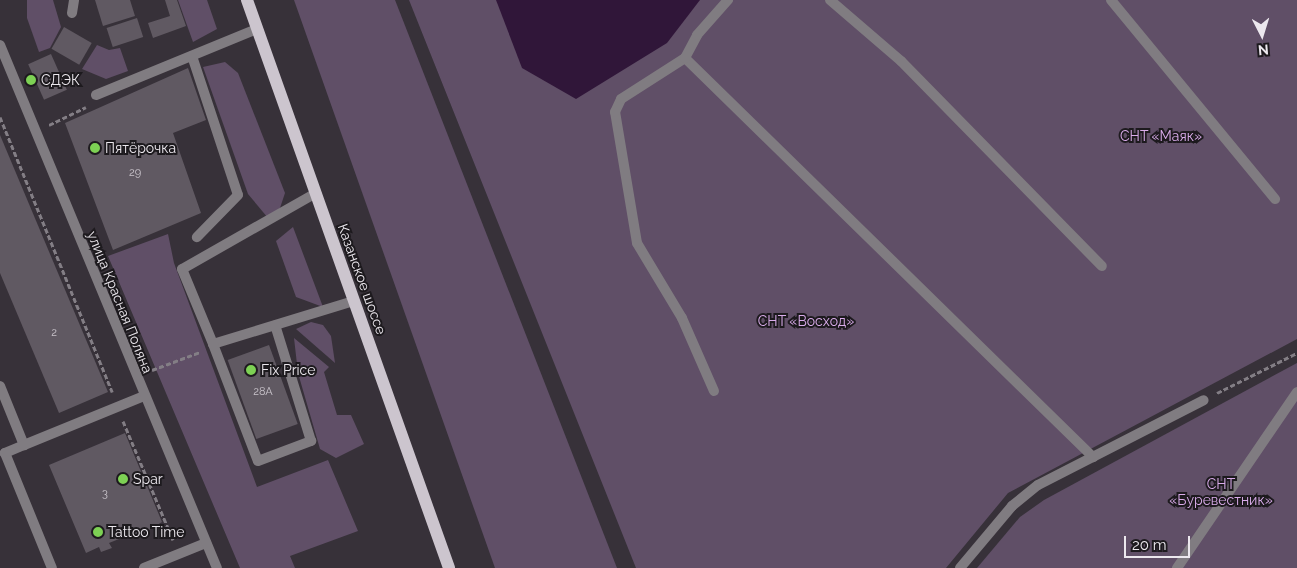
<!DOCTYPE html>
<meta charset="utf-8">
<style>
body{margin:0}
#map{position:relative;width:1297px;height:568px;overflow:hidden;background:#373139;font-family:Raleway,sans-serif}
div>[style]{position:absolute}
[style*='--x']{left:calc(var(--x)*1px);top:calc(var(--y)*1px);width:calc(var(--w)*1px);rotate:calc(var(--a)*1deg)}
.green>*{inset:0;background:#604f67}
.water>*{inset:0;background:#301639}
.building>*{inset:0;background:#605962;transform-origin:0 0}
.path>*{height:3px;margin-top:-1.5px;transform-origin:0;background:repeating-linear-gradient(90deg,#837e85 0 5px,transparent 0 7.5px)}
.lane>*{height:10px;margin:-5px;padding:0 5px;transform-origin:5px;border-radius:5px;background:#807c81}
.street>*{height:10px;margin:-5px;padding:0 5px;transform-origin:5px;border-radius:5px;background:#807c81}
.primary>*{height:12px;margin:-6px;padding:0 6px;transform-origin:6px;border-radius:6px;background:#ccc5ce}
.dots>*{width:14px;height:14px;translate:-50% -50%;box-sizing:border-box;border:2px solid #1d1a1e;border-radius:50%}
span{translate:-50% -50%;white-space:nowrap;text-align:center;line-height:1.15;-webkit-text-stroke:4px #1d1a1e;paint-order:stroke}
.number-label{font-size:11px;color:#c9c4cb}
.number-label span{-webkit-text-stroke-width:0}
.poi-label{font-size:14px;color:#ece8ee}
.left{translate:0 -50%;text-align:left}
.park-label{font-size:14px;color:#daaceb}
.street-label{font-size:14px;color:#ece8ee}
.north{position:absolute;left:1237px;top:10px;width:50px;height:50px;-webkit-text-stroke:4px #1d1a1e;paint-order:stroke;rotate:175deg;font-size:14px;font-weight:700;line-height:20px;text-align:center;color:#ece8ee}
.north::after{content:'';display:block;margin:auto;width:18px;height:22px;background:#ece8ee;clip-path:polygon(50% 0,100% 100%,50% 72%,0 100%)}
.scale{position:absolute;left:1124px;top:536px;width:66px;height:22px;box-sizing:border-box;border:2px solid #ece8ee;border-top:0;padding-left:6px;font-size:15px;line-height:18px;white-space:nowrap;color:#ece8ee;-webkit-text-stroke:4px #1d1a1e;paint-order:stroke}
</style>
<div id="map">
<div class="green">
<i style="clip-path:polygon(27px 0,53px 0,61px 27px,50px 48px,39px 52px,27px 18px)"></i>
<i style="clip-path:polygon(178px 0,207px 0,217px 29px,193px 42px)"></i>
<i style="clip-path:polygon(294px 0,395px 0,617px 568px,495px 568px)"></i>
<i style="clip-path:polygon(409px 0,1297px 0,1297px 339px,1008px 493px,946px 568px,636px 568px)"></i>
<i style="clip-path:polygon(97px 45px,109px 50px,120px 48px,128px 71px,106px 79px,82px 69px)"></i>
<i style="clip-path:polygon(225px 62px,238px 73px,285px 193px,280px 208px,268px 218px,248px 194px,203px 67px)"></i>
<i style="clip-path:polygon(293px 227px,323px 307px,296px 297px,276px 241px)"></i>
<i style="clip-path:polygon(168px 234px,174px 263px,257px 487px,328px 460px,358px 531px,290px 556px,295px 568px,240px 568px,108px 256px)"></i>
<i style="clip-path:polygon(311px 322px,323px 325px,331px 336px,335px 363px,296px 329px)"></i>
<i style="clip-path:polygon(294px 338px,329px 367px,324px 372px,337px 415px,351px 415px,364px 444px,336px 458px,320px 449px,298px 373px)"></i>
<i style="clip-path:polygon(1297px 363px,1297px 568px,977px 568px,1020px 517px,1044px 500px)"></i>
</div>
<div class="water">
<i style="clip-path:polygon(496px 0,700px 0,667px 43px,576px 99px,522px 68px)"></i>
</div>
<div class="building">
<i style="clip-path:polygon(95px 0,130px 0,135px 16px,103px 26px)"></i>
<i style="clip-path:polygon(165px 0,177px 0,186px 26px,153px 38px,148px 23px,170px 16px)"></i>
<i style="left:137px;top:18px;width:20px;height:32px;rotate:72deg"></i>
<i style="left:64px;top:27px;width:32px;height:25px;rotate:30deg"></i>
<i style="left:51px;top:54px;width:39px;height:25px;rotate:66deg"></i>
<i style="clip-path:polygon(188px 68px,206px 120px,173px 133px,201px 213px,113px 250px,65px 123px)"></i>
<i style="clip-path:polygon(0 135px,108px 392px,59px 413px,0 273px)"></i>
<i style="left:269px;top:345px;width:84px;height:44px;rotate:70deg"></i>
<i style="clip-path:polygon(125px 433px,162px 522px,136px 538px,134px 533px,109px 543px,112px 548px,101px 552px,99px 547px,86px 553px,49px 465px)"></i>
</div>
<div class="path">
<i style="--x:0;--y:117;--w:297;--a:67.8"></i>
<i style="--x:49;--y:125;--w:41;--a:-25.9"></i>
<i style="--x:152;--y:370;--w:51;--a:-20.6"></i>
<i style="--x:1217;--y:393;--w:89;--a:-26.6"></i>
<i style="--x:123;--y:421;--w:129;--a:67.2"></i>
</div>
<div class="lane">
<i style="--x:830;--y:0;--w:94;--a:40.7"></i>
<i style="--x:901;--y:61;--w:287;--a:45.6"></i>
<i style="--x:1111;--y:0;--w:258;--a:50.5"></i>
<i style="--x:72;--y:13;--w:13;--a:-81"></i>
<i style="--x:192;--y:56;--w:146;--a:71.7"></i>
<i style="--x:238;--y:195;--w:59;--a:134.3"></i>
<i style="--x:685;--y:58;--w:571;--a:44.36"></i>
<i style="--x:96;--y:95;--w:174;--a:-22.3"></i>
<i style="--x:316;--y:193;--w:154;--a:150.4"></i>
<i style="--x:182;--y:269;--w:81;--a:67.5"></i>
<i style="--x:213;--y:344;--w:147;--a:-17"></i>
<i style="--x:213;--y:344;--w:125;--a:69"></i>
<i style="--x:258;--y:461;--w:57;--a:-20.7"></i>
<i style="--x:311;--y:441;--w:121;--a:-107.2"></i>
<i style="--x:0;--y:386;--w:64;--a:67.9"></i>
<i style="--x:24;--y:445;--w:21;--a:157"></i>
<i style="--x:5;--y:453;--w:124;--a:67.8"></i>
<i style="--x:714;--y:391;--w:80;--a:-113.7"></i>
<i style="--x:682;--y:318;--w:87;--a:-121"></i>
<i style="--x:637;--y:243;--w:133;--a:-99.5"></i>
<i style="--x:615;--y:112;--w:14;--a:-65"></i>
<i style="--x:621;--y:99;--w:76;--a:-32.6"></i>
<i style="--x:685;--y:58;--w:26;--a:-62"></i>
<i style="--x:697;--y:35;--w:47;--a:-48.5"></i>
<i style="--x:24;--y:445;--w:130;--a:-22.2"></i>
<i style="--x:144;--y:568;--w:67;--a:-22"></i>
<i style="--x:960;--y:568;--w:81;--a:-50"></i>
<i style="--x:1012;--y:506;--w:33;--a:-39"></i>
<i style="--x:1038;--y:485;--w:186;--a:-27.1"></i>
<i style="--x:1177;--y:568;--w:213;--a:-55.7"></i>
</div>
<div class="street">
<i style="--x:0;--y:45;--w:566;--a:67.47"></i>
</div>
<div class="primary">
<i style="--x:247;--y:0;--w:603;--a:70.42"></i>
</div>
<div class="dots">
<i style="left:31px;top:80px;background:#7dd154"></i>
<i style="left:95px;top:148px;background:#7dd154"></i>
<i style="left:251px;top:370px;background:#7dd154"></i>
<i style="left:123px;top:479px;background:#7dd154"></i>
<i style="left:98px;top:532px;background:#7dd154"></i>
</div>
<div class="number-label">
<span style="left:135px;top:173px">29</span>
<span style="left:54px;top:333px">2</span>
<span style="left:263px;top:392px">28А</span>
<span style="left:105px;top:494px">3</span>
</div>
<div class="poi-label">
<span class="left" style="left:41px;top:80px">СДЭК</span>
<span class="left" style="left:105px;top:148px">Пятёрочка</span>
<span class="left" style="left:261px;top:370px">Fix Price</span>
<span class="left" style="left:133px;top:479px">Spar</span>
<span class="left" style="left:108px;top:532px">Tattoo Time</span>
</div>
<div class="park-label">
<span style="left:1161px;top:136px">СНТ «Маяк»</span>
<span style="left:806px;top:321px">СНТ «Восход»</span>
<span style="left:1221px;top:492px">СНТ<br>«Буревестник»</span>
</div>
<div class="street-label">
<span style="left:362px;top:279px;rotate:70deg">Казанское шоссе</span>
<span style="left:120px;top:302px;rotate:68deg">улица Красная Поляна</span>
</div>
<div class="north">N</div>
<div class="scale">20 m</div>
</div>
